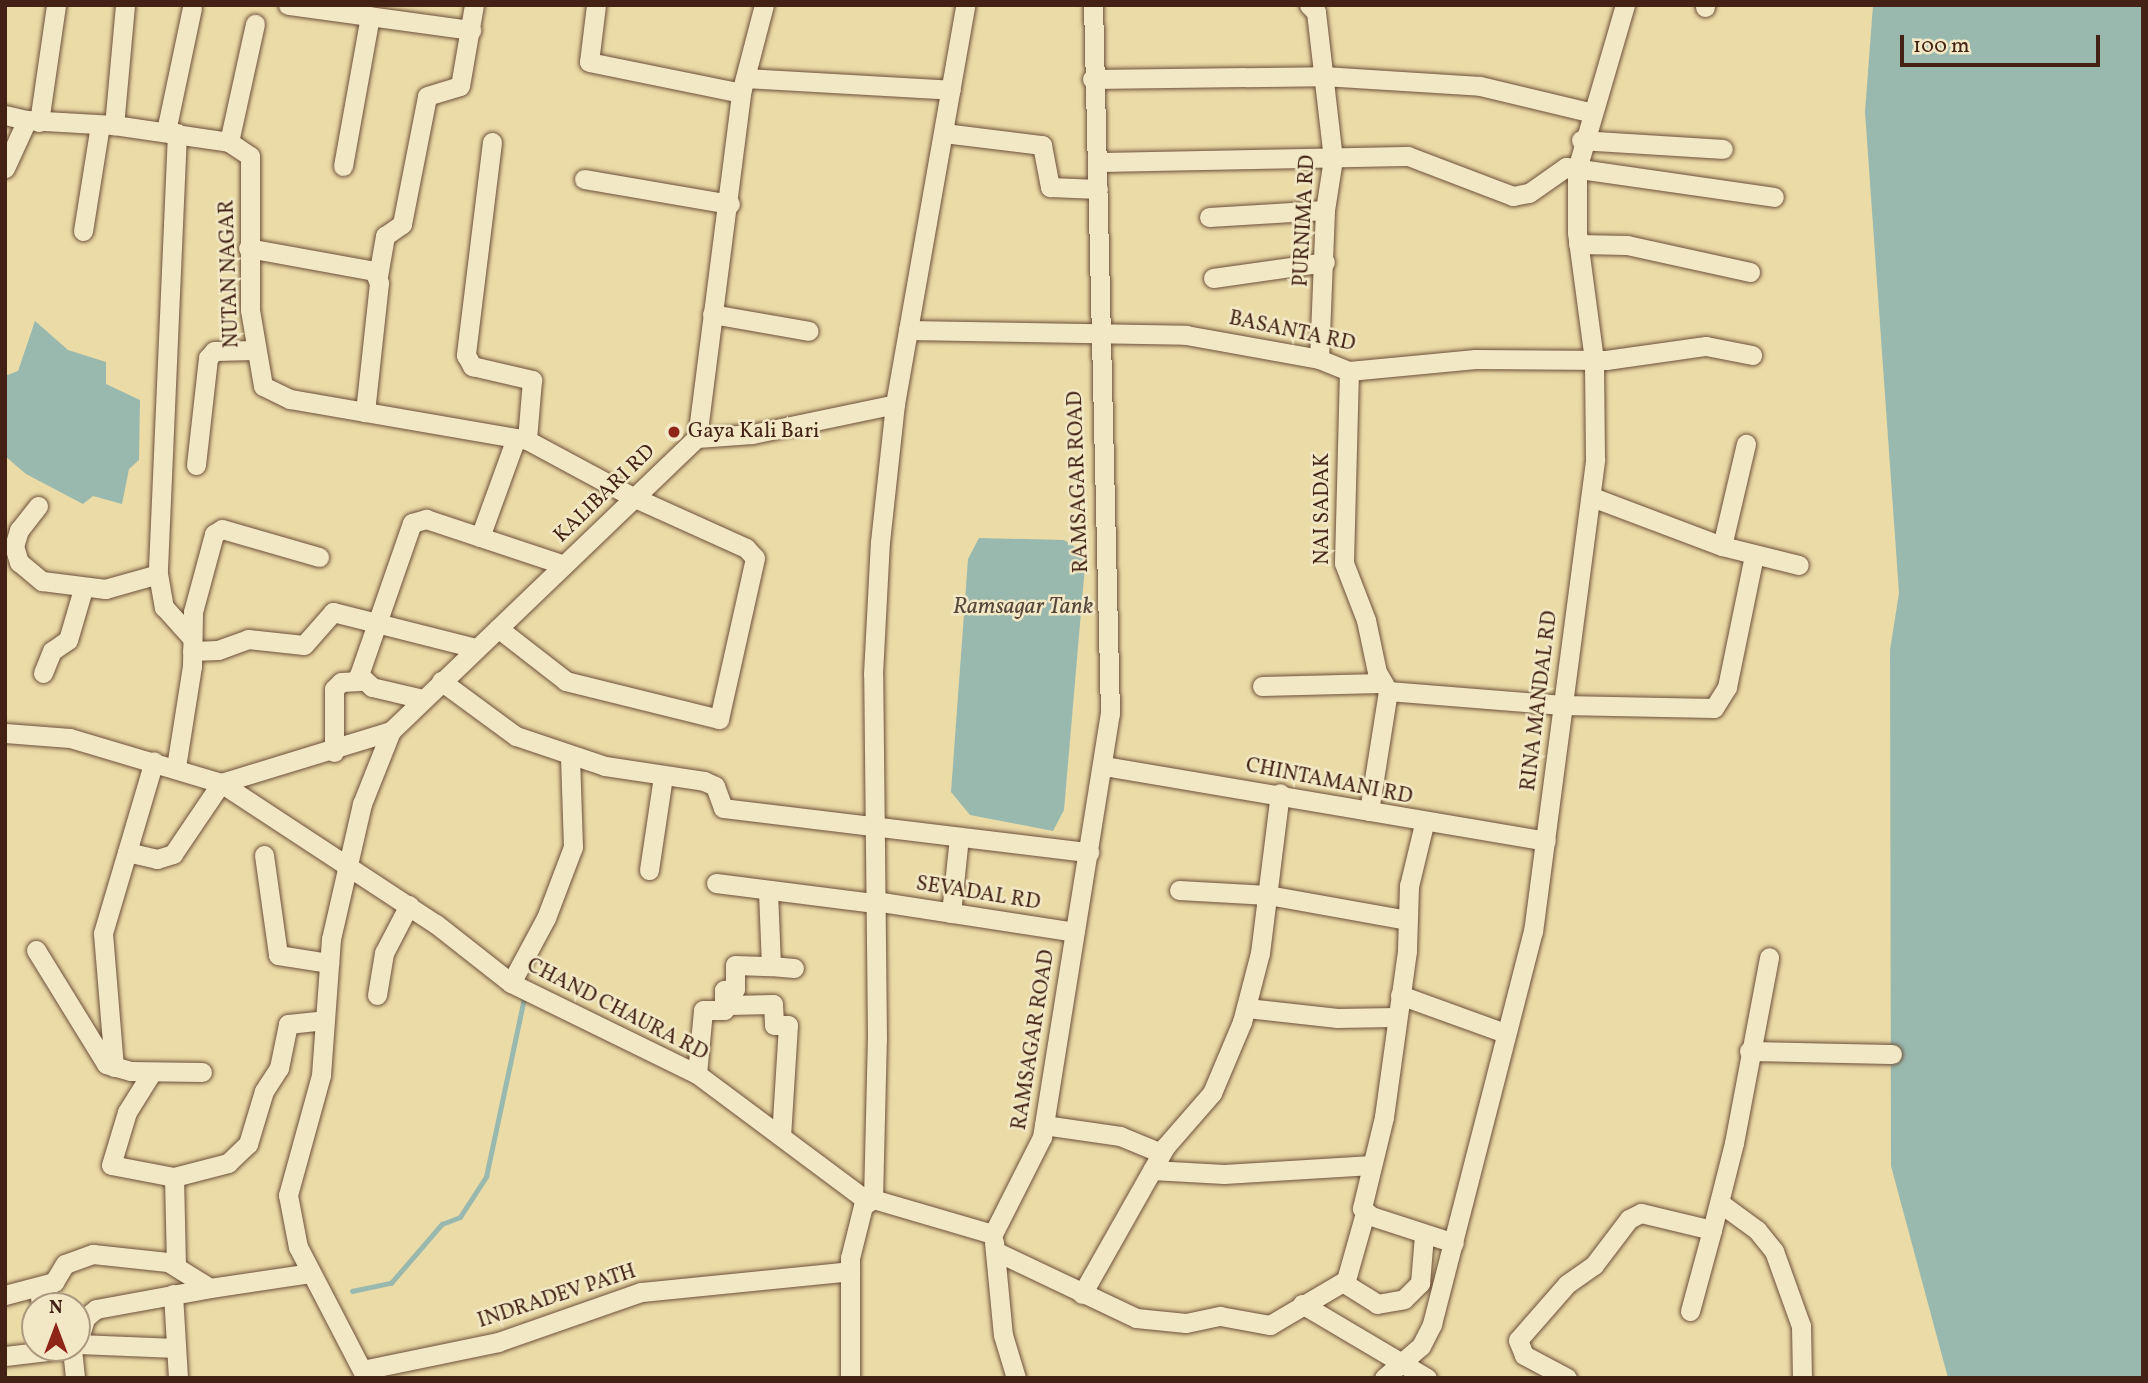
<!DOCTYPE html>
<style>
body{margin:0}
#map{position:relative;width:2148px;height:1383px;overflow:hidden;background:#ebdba7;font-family:Vollkorn,serif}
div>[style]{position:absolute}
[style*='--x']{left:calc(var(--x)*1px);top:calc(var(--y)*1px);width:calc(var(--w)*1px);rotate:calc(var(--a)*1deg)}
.water>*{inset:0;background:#99b9af}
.stream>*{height:4.5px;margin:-2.25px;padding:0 2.25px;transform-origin:2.25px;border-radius:2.25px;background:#99b9af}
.roads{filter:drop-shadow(0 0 2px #6d503a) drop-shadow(0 0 2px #6d503a)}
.minor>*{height:19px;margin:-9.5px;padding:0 9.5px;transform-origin:9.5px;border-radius:9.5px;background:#f2e8c6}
.dots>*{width:19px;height:19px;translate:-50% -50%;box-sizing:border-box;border:4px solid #f2e8c6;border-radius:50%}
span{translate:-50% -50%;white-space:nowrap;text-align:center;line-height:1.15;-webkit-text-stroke:5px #f2e8c6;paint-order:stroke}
.street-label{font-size:21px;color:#432215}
.poi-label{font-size:21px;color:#432215}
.left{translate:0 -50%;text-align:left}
.water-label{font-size:23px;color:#58483c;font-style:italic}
.frame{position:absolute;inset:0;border:7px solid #432215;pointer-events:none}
.north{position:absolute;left:21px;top:1292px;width:70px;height:70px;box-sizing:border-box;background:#f2e8c6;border:2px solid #ac997f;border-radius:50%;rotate:0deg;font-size:19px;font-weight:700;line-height:28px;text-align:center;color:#432215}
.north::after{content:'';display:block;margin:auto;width:24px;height:32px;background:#8f2418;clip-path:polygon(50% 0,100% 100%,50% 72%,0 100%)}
.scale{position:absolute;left:1900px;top:35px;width:200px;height:32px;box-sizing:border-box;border:4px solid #432215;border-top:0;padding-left:9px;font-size:21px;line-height:24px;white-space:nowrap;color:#432215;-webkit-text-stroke:5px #f2e8c6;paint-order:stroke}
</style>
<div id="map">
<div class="water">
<i style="clip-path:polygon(1873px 5px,2143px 5px,2143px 1378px,1948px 1378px,1891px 1166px,1890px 650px,1899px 593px,1865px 112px)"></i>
<i style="clip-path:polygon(35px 321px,68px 350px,106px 362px,106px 384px,140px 400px,139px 460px,129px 469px,122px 504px,93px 496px,83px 504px,26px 474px,5px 456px,5px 376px,18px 371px)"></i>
<i style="clip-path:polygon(979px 538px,1064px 540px,1086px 554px,1064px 810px,1053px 831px,970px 815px,951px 792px,968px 559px)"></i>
</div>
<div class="stream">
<i style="--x:352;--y:1291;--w:40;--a:-12"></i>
<i style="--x:391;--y:1283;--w:78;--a:-49.2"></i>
<i style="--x:442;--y:1224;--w:19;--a:-21"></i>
<i style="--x:460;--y:1217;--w:48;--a:-57"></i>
<i style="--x:486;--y:1177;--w:183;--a:-78"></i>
</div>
<div class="roads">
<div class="minor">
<i style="--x:125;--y:5;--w:121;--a:95.2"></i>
<i style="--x:114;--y:125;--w:116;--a:8.4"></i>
<i style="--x:229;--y:142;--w:25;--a:34"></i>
<i style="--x:250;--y:156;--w:154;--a:90"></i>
<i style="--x:250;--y:310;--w:77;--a:80.3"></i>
<i style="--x:263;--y:386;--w:30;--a:26"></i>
<i style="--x:290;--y:399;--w:241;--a:9.8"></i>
<i style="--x:527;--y:440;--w:120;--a:28.3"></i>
<i style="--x:633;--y:497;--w:124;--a:24.3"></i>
<i style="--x:746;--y:548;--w:13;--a:48"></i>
<i style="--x:755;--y:558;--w:165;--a:102.6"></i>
<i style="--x:719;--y:719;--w:158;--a:-166.1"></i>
<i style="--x:566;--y:681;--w:86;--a:-142.1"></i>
<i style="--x:288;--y:5;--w:185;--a:7.8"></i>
<i style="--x:596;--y:5;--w:57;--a:97"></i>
<i style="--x:589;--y:62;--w:155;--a:11.5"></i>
<i style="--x:1309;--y:5;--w:10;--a:45"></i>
<i style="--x:1316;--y:12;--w:148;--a:83.4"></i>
<i style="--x:1333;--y:159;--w:52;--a:98.9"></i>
<i style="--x:1325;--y:210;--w:149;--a:92.3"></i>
<i style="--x:1705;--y:7;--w:2;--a:-90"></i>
<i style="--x:745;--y:78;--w:206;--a:3.3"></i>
<i style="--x:1092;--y:79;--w:231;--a:-0.7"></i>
<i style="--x:1323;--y:76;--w:157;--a:3.6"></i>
<i style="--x:1480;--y:86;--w:112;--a:13.4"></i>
<i style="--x:5;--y:115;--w:23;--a:13"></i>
<i style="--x:39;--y:122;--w:118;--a:-81.7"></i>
<i style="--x:166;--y:131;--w:126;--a:-78.1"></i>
<i style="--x:177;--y:133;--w:441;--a:92.5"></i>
<i style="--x:158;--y:574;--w:34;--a:80"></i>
<i style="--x:164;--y:607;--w:40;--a:48"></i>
<i style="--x:944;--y:133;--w:99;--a:7"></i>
<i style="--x:1042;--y:145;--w:43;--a:79.2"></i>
<i style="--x:1050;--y:187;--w:48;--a:2.4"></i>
<i style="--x:1581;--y:140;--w:142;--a:3.6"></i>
<i style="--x:229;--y:142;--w:121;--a:-77.6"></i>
<i style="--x:492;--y:142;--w:215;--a:97"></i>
<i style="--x:466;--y:355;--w:13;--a:61"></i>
<i style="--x:472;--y:366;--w:62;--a:13.1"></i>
<i style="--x:532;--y:380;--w:60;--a:94.8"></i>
<i style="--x:1098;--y:162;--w:310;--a:-1.1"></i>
<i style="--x:1408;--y:156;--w:112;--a:20.9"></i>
<i style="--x:1513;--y:196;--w:16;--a:-11"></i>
<i style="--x:1529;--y:193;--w:45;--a:-35.1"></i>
<i style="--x:1566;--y:167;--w:210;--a:8.2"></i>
<i style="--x:343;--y:166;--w:152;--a:-79.8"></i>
<i style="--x:5;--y:168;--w:53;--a:-65.4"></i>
<i style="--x:27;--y:120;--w:87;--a:3.3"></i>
<i style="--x:584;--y:179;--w:148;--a:9.7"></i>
<i style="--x:1209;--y:217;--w:116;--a:-3.5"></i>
<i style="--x:83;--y:231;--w:107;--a:-80.9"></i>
<i style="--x:1578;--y:244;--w:49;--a:1.2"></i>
<i style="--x:1627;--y:245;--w:126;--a:12.4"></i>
<i style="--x:248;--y:248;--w:128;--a:10.3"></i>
<i style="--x:374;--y:271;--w:13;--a:67"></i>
<i style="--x:379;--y:283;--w:130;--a:96.2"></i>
<i style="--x:378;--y:276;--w:41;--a:-80.1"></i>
<i style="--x:385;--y:236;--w:21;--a:-35"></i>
<i style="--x:402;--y:224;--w:130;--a:-78.9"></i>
<i style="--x:427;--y:96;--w:34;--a:-17"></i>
<i style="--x:460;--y:86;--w:82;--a:-80.2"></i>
<i style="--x:1213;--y:278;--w:113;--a:-8.1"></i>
<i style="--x:712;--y:314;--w:98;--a:9.9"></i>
<i style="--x:908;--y:330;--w:278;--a:1"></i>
<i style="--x:1186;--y:335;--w:135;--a:10.2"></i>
<i style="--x:1319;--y:359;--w:32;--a:22"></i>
<i style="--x:1349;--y:371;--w:127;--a:-5.4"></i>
<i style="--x:1475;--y:359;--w:131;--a:0.4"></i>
<i style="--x:1606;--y:360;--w:101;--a:-8"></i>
<i style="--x:1706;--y:346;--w:47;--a:11.1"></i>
<i style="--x:1349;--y:371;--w:192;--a:91.5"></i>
<i style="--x:1344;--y:563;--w:61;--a:68.9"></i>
<i style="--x:1366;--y:620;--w:53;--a:78.1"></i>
<i style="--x:1377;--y:672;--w:22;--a:60"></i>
<i style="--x:1388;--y:691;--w:175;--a:4.6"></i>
<i style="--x:1562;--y:705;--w:152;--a:1.1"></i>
<i style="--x:1714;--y:708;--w:25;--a:-58"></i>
<i style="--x:1727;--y:687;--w:135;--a:-78.4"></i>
<i style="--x:697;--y:438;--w:55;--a:-4.2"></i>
<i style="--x:752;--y:434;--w:146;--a:-11.8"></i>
<i style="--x:196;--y:465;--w:108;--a:-83.6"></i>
<i style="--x:208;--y:358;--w:9;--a:-49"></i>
<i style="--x:214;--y:351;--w:40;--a:-1.4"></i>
<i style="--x:1592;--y:497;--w:139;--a:20.7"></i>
<i style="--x:1722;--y:546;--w:79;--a:13.9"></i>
<i style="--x:38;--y:506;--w:31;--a:128"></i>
<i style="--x:19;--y:530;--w:17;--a:107"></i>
<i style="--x:14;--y:546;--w:17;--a:73"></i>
<i style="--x:19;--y:562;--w:30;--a:40"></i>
<i style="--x:42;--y:581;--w:64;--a:7.2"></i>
<i style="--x:105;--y:589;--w:55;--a:-15.8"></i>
<i style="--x:480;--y:537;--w:105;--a:-70"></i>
<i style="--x:1722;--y:546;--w:105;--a:-76.8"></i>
<i style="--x:192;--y:651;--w:26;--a:-2"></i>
<i style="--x:218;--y:650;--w:32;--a:-20"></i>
<i style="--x:248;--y:639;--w:56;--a:6.1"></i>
<i style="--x:304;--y:645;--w:44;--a:-48.7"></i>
<i style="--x:333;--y:612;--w:146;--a:14.2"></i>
<i style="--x:43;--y:673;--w:24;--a:-68"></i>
<i style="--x:52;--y:651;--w:19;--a:-35"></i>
<i style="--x:68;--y:640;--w:53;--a:-73.6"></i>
<i style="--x:441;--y:681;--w:93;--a:36.3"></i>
<i style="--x:516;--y:736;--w:94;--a:18.6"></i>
<i style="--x:605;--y:766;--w:100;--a:8.6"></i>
<i style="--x:704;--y:781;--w:12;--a:24"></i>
<i style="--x:715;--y:786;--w:23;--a:70"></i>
<i style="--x:723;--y:808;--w:369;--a:6.9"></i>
<i style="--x:1262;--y:686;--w:118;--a:-1.5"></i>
<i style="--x:423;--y:699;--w:52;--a:-166.8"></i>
<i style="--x:372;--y:687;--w:18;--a:-137"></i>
<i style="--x:359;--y:675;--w:161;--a:-70.8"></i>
<i style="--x:412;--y:523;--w:15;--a:-16"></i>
<i style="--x:426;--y:519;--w:145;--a:18.4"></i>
<i style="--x:5;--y:733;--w:65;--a:4.4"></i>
<i style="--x:70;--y:738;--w:158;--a:16.6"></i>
<i style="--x:221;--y:783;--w:257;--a:33.3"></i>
<i style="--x:436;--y:924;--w:95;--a:38.2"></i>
<i style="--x:511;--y:983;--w:207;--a:26.1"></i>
<i style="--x:697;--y:1074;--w:211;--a:36.7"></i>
<i style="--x:334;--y:752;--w:63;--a:-90"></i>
<i style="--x:334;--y:689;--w:10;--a:-45"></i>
<i style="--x:341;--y:682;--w:19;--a:-3"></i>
<i style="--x:1104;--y:766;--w:448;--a:9.6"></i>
<i style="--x:176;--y:767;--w:102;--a:-81"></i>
<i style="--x:192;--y:666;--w:54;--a:-88.9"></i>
<i style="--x:193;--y:612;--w:81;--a:-74.9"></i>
<i style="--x:214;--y:534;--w:9;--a:-32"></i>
<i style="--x:222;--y:529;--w:101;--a:16.1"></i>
<i style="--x:1369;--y:811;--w:121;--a:-81"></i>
<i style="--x:1424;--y:824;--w:64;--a:103.6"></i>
<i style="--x:1409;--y:886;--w:65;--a:91.8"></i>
<i style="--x:1407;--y:951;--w:168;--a:97.9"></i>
<i style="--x:1384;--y:1117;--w:94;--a:103.6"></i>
<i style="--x:1362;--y:1208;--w:12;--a:42"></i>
<i style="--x:1371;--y:1216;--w:87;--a:18"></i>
<i style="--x:127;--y:852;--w:31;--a:13"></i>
<i style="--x:157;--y:859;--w:17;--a:-17"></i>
<i style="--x:173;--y:854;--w:86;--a:-55.9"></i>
<i style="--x:221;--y:783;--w:178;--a:-17"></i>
<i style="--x:264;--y:855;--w:101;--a:82"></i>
<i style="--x:278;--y:955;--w:52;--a:8.9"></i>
<i style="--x:649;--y:870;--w:95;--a:-81.5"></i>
<i style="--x:716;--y:883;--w:160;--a:7.2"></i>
<i style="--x:1179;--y:890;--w:89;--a:3.2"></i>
<i style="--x:1268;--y:895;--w:141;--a:10.2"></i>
<i style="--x:875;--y:901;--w:202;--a:8.8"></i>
<i style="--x:951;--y:913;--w:76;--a:-84"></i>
<i style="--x:36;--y:950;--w:134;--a:58.4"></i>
<i style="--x:106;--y:1064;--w:25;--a:16"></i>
<i style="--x:130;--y:1071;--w:72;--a:0.8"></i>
<i style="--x:771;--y:966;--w:23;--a:5"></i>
<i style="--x:511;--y:983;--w:74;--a:-61.7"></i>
<i style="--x:546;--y:918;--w:76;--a:-69.2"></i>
<i style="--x:573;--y:847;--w:90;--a:-91.9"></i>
<i style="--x:377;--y:995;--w:43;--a:-80.5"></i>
<i style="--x:384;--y:953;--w:54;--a:-62.5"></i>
<i style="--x:1400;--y:995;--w:112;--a:19.9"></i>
<i style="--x:1247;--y:1008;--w:91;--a:6.3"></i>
<i style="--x:1337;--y:1018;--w:57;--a:-1"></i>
<i style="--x:724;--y:1010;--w:6;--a:-51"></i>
<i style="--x:728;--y:1005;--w:45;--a:-1.3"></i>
<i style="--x:773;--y:1004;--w:21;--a:87"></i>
<i style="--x:774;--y:1025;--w:14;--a:0"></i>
<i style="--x:788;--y:1025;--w:110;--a:93.6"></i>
<i style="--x:724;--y:1010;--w:20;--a:-90"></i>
<i style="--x:724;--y:990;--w:11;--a:-5"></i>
<i style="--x:735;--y:989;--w:24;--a:-90"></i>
<i style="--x:735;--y:965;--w:36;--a:2"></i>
<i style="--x:771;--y:966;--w:76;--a:-92.3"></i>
<i style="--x:1749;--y:1051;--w:143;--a:1.2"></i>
<i style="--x:114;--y:1067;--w:134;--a:-94.7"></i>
<i style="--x:103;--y:933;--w:179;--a:-73.5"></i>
<i style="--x:152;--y:1072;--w:47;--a:122"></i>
<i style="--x:127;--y:1112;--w:55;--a:106.8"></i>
<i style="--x:111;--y:1165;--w:64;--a:10.8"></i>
<i style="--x:174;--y:1177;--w:56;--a:-14.5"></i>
<i style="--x:228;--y:1163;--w:28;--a:-44"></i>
<i style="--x:248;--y:1144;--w:55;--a:-73.2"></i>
<i style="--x:264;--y:1091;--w:27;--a:-57"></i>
<i style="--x:279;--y:1068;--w:45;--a:-78.4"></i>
<i style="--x:288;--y:1024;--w:37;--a:-6"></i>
<i style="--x:697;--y:1074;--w:64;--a:-84.6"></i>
<i style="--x:703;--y:1010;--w:21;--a:0"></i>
<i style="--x:1044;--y:1125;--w:77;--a:8.2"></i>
<i style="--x:1120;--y:1136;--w:44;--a:22.5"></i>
<i style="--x:1152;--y:1170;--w:72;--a:3.2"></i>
<i style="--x:1224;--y:1174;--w:148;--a:-3.5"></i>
<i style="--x:174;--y:1177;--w:88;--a:88.7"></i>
<i style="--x:873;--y:1199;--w:161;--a:-88.6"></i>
<i style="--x:877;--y:1038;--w:364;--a:-90.6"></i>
<i style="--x:873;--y:674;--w:132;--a:-87"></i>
<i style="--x:880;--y:542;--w:139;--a:-83.8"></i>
<i style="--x:895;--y:404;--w:405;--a:-80"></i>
<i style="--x:873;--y:1199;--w:125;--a:16.3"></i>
<i style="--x:1720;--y:1203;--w:46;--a:36.1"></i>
<i style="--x:1757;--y:1230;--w:27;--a:51"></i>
<i style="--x:1774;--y:1251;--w:80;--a:70.2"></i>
<i style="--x:1801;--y:1326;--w:52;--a:88.9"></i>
<i style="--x:993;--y:1234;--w:109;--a:-63.2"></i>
<i style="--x:1042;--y:1137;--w:428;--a:-80.9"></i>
<i style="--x:1110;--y:714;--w:709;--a:-91.37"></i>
<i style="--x:994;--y:1242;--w:93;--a:84.5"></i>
<i style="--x:1003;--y:1335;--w:45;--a:73.2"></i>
<i style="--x:995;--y:1251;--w:156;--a:25.4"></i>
<i style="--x:1136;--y:1318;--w:50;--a:5.7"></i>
<i style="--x:1186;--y:1323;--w:35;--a:-12"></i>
<i style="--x:1220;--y:1316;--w:51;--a:10.2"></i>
<i style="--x:1270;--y:1325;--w:88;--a:-30.6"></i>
<i style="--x:1346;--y:1280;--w:70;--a:-74.2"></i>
<i style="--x:1344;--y:1283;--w:39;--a:32"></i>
<i style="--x:1377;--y:1304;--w:27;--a:-10"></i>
<i style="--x:1404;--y:1299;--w:23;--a:-45"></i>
<i style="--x:1420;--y:1283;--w:48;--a:-85.2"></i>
<i style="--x:39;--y:1287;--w:19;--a:84"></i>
<i style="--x:173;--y:1294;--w:84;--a:86.6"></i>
<i style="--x:1082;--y:1294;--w:169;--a:-60.5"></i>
<i style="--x:1165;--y:1147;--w:72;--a:-49"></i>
<i style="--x:1212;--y:1093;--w:77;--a:-67.1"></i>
<i style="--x:1242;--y:1022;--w:71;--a:-75.4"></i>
<i style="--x:1260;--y:953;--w:161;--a:-82.9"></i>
<i style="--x:5;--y:1295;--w:51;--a:-14.9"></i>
<i style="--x:54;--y:1282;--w:21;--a:-59"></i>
<i style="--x:65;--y:1264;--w:30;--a:-20"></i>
<i style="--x:93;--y:1254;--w:75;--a:6.1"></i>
<i style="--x:168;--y:1262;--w:49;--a:31.8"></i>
<i style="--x:210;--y:1288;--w:101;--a:-8.5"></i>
<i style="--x:1302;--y:1304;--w:145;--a:30.6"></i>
<i style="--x:1690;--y:1311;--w:84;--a:-74.8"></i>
<i style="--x:78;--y:1344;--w:98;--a:2.3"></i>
<i style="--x:77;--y:1345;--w:28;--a:-73"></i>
<i style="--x:85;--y:1318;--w:14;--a:-39"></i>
<i style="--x:96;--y:1309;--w:116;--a:-10.4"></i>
<i style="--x:72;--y:1349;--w:29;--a:84"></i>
<i style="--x:5;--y:1356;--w:68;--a:-6.7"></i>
<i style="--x:363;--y:1370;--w:138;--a:-11.7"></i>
<i style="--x:498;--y:1342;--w:151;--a:-19.3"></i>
<i style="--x:641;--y:1292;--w:210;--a:-5.7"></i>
<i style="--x:366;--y:1378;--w:148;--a:-117.4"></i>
<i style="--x:298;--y:1247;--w:53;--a:-100.9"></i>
<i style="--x:288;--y:1195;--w:124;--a:-74.6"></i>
<i style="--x:321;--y:1075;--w:136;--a:-85.8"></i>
<i style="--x:331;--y:939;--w:139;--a:-77.1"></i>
<i style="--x:362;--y:804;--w:79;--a:-68.3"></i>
<i style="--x:391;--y:731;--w:424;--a:-43.8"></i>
<i style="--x:697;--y:438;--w:348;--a:-82.7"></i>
<i style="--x:741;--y:93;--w:91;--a:-75.4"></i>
<i style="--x:850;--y:1378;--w:120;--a:-90"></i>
<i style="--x:850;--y:1258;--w:54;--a:-76"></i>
<i style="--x:863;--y:1206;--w:12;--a:-35"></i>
<i style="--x:1384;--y:1378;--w:49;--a:-40.9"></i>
<i style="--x:1421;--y:1346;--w:25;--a:-63"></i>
<i style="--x:1432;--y:1324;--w:405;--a:-75.6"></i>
<i style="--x:1533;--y:932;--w:477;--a:-82.5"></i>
<i style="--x:1595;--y:459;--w:99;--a:-90.6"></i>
<i style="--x:1594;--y:360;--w:129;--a:-97.6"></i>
<i style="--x:1577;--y:232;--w:63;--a:-90"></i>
<i style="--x:1577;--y:169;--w:171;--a:-73.7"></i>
<i style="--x:1567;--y:1378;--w:49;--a:-151.9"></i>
<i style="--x:1524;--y:1355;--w:16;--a:-112"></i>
<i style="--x:1518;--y:1340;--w:74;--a:-48.8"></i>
<i style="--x:1567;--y:1284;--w:33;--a:-35"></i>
<i style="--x:1594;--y:1265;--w:58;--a:-52.7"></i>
<i style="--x:1629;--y:1219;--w:13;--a:-27"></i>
<i style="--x:1641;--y:1213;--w:73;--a:13.5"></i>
<i style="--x:1712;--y:1230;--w:90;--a:-75.8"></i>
<i style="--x:1734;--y:1143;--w:189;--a:-79.3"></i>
</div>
</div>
<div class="dots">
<i style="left:674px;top:432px;background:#8f2418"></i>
</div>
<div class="street-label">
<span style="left:1305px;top:221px;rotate:-87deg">PURNIMA RD</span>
<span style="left:230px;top:274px;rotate:-92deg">NUTAN NAGAR</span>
<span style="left:1292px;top:332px;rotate:12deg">BASANTA RD</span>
<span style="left:1079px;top:482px;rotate:-92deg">RAMSAGAR ROAD</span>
<span style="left:605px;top:494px;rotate:-44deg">KALIBARI RD</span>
<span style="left:1323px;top:509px;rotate:-90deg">NAI SADAK</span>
<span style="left:1540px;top:701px;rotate:-83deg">RINA MANDAL RD</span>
<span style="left:1329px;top:782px;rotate:11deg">CHINTAMANI RD</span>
<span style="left:978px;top:894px;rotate:9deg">SEVADAL RD</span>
<span style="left:617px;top:1010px;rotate:27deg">CHAND CHAURA RD</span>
<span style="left:1034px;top:1040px;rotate:-81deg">RAMSAGAR ROAD</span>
<span style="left:557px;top:1297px;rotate:-18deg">INDRADEV PATH</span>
</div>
<div class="poi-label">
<span class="left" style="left:688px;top:432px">Gaya Kali Bari</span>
</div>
<div class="water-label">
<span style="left:1023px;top:607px">Ramsagar Tank</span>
</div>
<div class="frame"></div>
<div class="north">N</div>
<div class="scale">100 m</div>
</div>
